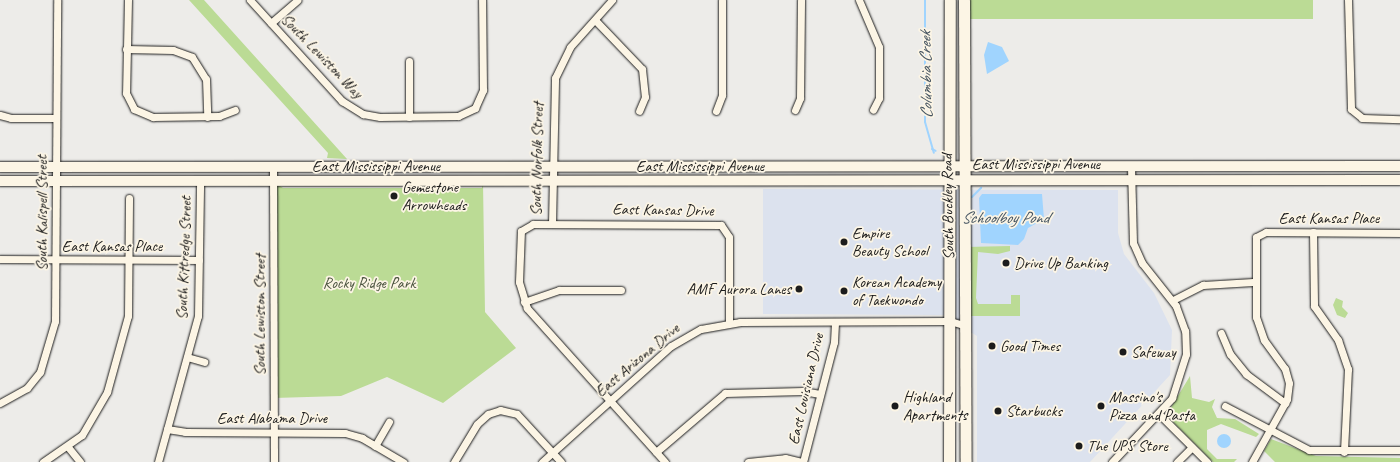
<!DOCTYPE html>
<style>
body{margin:0}
#map{position:relative;width:1400px;height:462px;overflow:hidden;background:#edece9;font-family:Caveat,sans-serif}
div>[style]{position:absolute}
[style*='--x']{left:calc(var(--x)*1px);top:calc(var(--y)*1px);width:calc(var(--w)*1px);rotate:calc(var(--a)*1deg)}
.built>*{inset:0;background:#dce2ee}
.green>*{inset:0;background:#bbdb95;transform-origin:0 0}
.water>*{inset:0;background:#a0d4fe}
.round{border-radius:50%}
.stream>*{height:2px;margin:-1px;padding:0 1px;transform-origin:1px;border-radius:1px;background:#a0d4fe}
.roads{filter:drop-shadow(0 0 1px #1c1c1c) drop-shadow(0 0 1px #1c1c1c)}
.street>*{height:7px;margin:-3.5px;padding:0 3.5px;transform-origin:3.5px;border-radius:3.5px;background:#fcf5e5}
.secondary>*{height:10px;margin:-5px;padding:0 5px;transform-origin:5px;border-radius:5px;background:#fcf5e5}
.primary>*{height:11px;margin:-5.5px;padding:0 5.5px;transform-origin:5.5px;border-radius:5.5px;background:#fcf5e5}
.dots>*{width:11px;height:11px;translate:-50% -50%;box-sizing:border-box;border:2px solid #fcf5e5;border-radius:50%}
span{translate:-50% -50%;white-space:nowrap;text-align:center;line-height:1.15;-webkit-text-stroke:3.5px #fcf5e5;paint-order:stroke}
.street-label{font-size:16px;color:#1c1c1c}
.poi-label{font-size:16px;color:#1c1c1c}
.left{translate:0 -50%;text-align:left}
.right{translate:-100% -50%;text-align:right}
.park-label{font-size:16px;color:#4c5540}
.water-label{font-size:17px;color:#445360;font-style:italic}
</style>
<div id="map">
<div class="built">
<i style="clip-path:polygon(763px 189px,1118px 190px,1118px 233px,1124px 254px,1154px 293px,1172px 330px,1170px 375px,1090px 462px,977px 462px,977px 336px,944px 315px,763px 314px)"></i>
</div>
<div class="green">
<i style="clip-path:polygon(189px 0,204px 0,347px 159px,327px 158px,328px 153px)"></i>
<i style="left:969px;top:0;width:344px;height:19px"></i>
<i style="clip-path:polygon(273px 182px,283px 188px,482px 188px,483px 182px,485px 312px,516px 348px,443px 403px,387px 377px,341px 396px,274px 398px)"></i>
<i style="clip-path:polygon(1010px 246px,1010px 251px,998px 254px,978px 252px,976px 298px,978px 304px,1011px 304px,1011px 295px,1020px 295px,1020px 316px,966px 316px,966px 247px)"></i>
<i style="clip-path:polygon(1336px 298px,1343px 301px,1342px 307px,1348px 313px,1345px 318px,1337px 315px,1333px 305px)"></i>
<i style="clip-path:polygon(1190px 376px,1192px 398px,1209px 402px,1215px 399px,1212px 407px,1217px 418px,1235px 419px,1259px 434px,1256px 437px,1221px 424px,1207px 430px,1207px 449px,1217px 459px,1237px 459px,1234px 462px,1213px 462px,1171px 420px,1170px 409px)"></i>
<i style="clip-path:polygon(1271px 439px,1316px 456px,1400px 458px,1400px 462px,1275px 462px,1264px 451px)"></i>
</div>
<div class="water">
<i style="clip-path:polygon(988px 42px,1002px 47px,1009px 61px,987px 74px,984px 55px)"></i>
<i style="clip-path:polygon(982px 194px,1042px 194px,1044px 219px,1028px 228px,1024px 239px,1018px 245px,981px 243px,979px 198px)"></i>
<i class="round" style="left:1217px;top:434px;width:14px;height:14px"></i>
</div>
<div class="stream">
<i style="--x:925;--y:0;--w:122;--a:90"></i>
<i style="--x:925;--y:122;--w:32;--a:74"></i>
<i style="--x:932;--y:149;--w:4;--a:27"></i>
<i style="--x:972;--y:197;--w:13;--a:-45"></i>
</div>
<div class="roads">
<div class="street">
<i style="--x:128;--y:0;--w:93;--a:91.2"></i>
<i style="--x:126;--y:93;--w:18;--a:63"></i>
<i style="--x:134;--y:109;--w:21;--a:23"></i>
<i style="--x:153;--y:117;--w:66;--a:-0.9"></i>
<i style="--x:219;--y:116;--w:17;--a:-21"></i>
<i style="--x:250;--y:0;--w:137;--a:47.7"></i>
<i style="--x:342;--y:101;--w:25;--a:32"></i>
<i style="--x:363;--y:114;--w:17;--a:10"></i>
<i style="--x:380;--y:117;--w:78;--a:-0.7"></i>
<i style="--x:458;--y:116;--w:19;--a:-25"></i>
<i style="--x:475;--y:108;--w:20;--a:-66"></i>
<i style="--x:483;--y:90;--w:90;--a:-90.6"></i>
<i style="--x:859;--y:0;--w:51;--a:66.9"></i>
<i style="--x:879;--y:47;--w:51;--a:90"></i>
<i style="--x:879;--y:98;--w:13;--a:117"></i>
<i style="--x:1348;--y:0;--w:109;--a:88.4"></i>
<i style="--x:1351;--y:109;--w:14;--a:39"></i>
<i style="--x:1362;--y:118;--w:38;--a:2"></i>
<i style="--x:595;--y:20;--w:68;--a:46.2"></i>
<i style="--x:642;--y:69;--w:28;--a:84"></i>
<i style="--x:645;--y:97;--w:15;--a:113"></i>
<i style="--x:271;--y:23;--w:35;--a:-41"></i>
<i style="--x:126;--y:49;--w:47;--a:1.2"></i>
<i style="--x:173;--y:50;--w:20;--a:20"></i>
<i style="--x:192;--y:57;--w:26;--a:58"></i>
<i style="--x:206;--y:79;--w:38;--a:88"></i>
<i style="--x:409;--y:61;--w:56;--a:90"></i>
<i style="--x:795;--y:110;--w:13;--a:-67"></i>
<i style="--x:800;--y:98;--w:98;--a:-89.4"></i>
<i style="--x:716;--y:111;--w:17;--a:-69"></i>
<i style="--x:722;--y:95;--w:95;--a:-90"></i>
<i style="--x:0;--y:115;--w:11;--a:15"></i>
<i style="--x:11;--y:118;--w:45;--a:0"></i>
<i style="--x:273;--y:167;--w:295;--a:89.8"></i>
<i style="--x:552;--y:224;--w:146;--a:-88.8"></i>
<i style="--x:555;--y:78;--w:34;--a:-64"></i>
<i style="--x:570;--y:47;--w:63;--a:-48.2"></i>
<i style="--x:1313;--y:232;--w:74;--a:89.2"></i>
<i style="--x:1314;--y:306;--w:42;--a:54.8"></i>
<i style="--x:1338;--y:340;--w:31;--a:71"></i>
<i style="--x:1348;--y:369;--w:83;--a:92.8"></i>
<i style="--x:0;--y:259;--w:199;--a:0.3"></i>
<i style="--x:1173;--y:300;--w:34;--a:-27"></i>
<i style="--x:1203;--y:285;--w:50;--a:-3.4"></i>
<i style="--x:524;--y:302;--w:37;--a:-19"></i>
<i style="--x:559;--y:290;--w:62;--a:0"></i>
<i style="--x:1221;--y:333;--w:23;--a:67"></i>
<i style="--x:1230;--y:354;--w:26;--a:51"></i>
<i style="--x:1246;--y:374;--w:49;--a:36.6"></i>
<i style="--x:187;--y:357;--w:18;--a:16"></i>
<i style="--x:0;--y:403;--w:31;--a:-29"></i>
<i style="--x:27;--y:388;--w:21;--a:-51"></i>
<i style="--x:40;--y:372;--w:53;--a:-73.6"></i>
<i style="--x:55;--y:321;--w:321;--a:-89.6"></i>
<i style="--x:1225;--y:406;--w:95;--a:27.6"></i>
<i style="--x:1309;--y:450;--w:91;--a:0"></i>
<i style="--x:1159;--y:414;--w:68;--a:45"></i>
<i style="--x:167;--y:429;--w:18;--a:9"></i>
<i style="--x:185;--y:432;--w:160;--a:0.4"></i>
<i style="--x:345;--y:433;--w:18;--a:16"></i>
<i style="--x:362;--y:438;--w:48;--a:30.3"></i>
<i style="--x:375;--y:446;--w:28;--a:-60"></i>
<i style="--x:68;--y:447;--w:19;--a:51"></i>
<i style="--x:656;--y:452;--w:91;--a:-40.5"></i>
<i style="--x:725;--y:393;--w:78;--a:-1.5"></i>
<i style="--x:803;--y:391;--w:17;--a:10"></i>
<i style="--x:43;--y:462;--w:47;--a:-34.7"></i>
<i style="--x:82;--y:435;--w:50;--a:-59.8"></i>
<i style="--x:107;--y:392;--w:79;--a:-74.6"></i>
<i style="--x:128;--y:316;--w:118;--a:-89.5"></i>
<i style="--x:158;--y:462;--w:151;--a:-74.7"></i>
<i style="--x:198;--y:316;--w:134;--a:-89.1"></i>
<i style="--x:454;--y:462;--w:44;--a:-58.8"></i>
<i style="--x:477;--y:424;--w:15;--a:-42"></i>
<i style="--x:488;--y:414;--w:13;--a:-18"></i>
<i style="--x:500;--y:410;--w:17;--a:13"></i>
<i style="--x:517;--y:414;--w:65;--a:47.5"></i>
<i style="--x:542;--y:462;--w:173;--a:-42"></i>
<i style="--x:671;--y:346;--w:34;--a:-30"></i>
<i style="--x:701;--y:329;--w:40;--a:-10"></i>
<i style="--x:740;--y:322;--w:210;--a:-0.3"></i>
<i style="--x:950;--y:321;--w:17;--a:17"></i>
<i style="--x:665;--y:462;--w:207;--a:-131.9"></i>
<i style="--x:527;--y:308;--w:27;--a:-107"></i>
<i style="--x:519;--y:282;--w:51;--a:-87.8"></i>
<i style="--x:521;--y:231;--w:14;--a:-30"></i>
<i style="--x:533;--y:224;--w:188;--a:0.3"></i>
<i style="--x:721;--y:225;--w:14;--a:56"></i>
<i style="--x:729;--y:237;--w:85;--a:90"></i>
<i style="--x:748;--y:462;--w:37;--a:-6"></i>
<i style="--x:785;--y:458;--w:18;--a:13"></i>
<i style="--x:803;--y:462;--w:124;--a:-75.5"></i>
<i style="--x:834;--y:342;--w:20;--a:-87"></i>
<i style="--x:1112;--y:462;--w:88;--a:-46.8"></i>
<i style="--x:1172;--y:398;--w:46;--a:-72.3"></i>
<i style="--x:1186;--y:354;--w:23;--a:-92"></i>
<i style="--x:1185;--y:331;--w:27;--a:-110"></i>
<i style="--x:1176;--y:306;--w:55;--a:-128.3"></i>
<i style="--x:1142;--y:263;--w:22;--a:-114"></i>
<i style="--x:1133;--y:243;--w:77;--a:-91.5"></i>
<i style="--x:1177;--y:462;--w:21;--a:-45"></i>
<i style="--x:1252;--y:462;--w:72;--a:-60.9"></i>
<i style="--x:1287;--y:399;--w:16;--a:-83"></i>
<i style="--x:1289;--y:383;--w:15;--a:-106"></i>
<i style="--x:1285;--y:369;--w:36;--a:-126"></i>
<i style="--x:1264;--y:340;--w:24;--a:-109"></i>
<i style="--x:1256;--y:317;--w:80;--a:-90"></i>
<i style="--x:1256;--y:237;--w:11;--a:-27"></i>
<i style="--x:1266;--y:232;--w:134;--a:0.4"></i>
</div>
<div class="secondary">
<i style="--x:0;--y:167;--w:1400;--a:-0.04"></i>
<i style="--x:0;--y:181;--w:1400;--a:-0.04"></i>
</div>
<div class="primary">
<i style="--x:964;--y:0;--w:462;--a:89.8"></i>
<i style="--x:949;--y:462;--w:462;--a:-89.9"></i>
</div>
</div>
<div class="dots">
<i style="left:394px;top:196px;background:#1c1c1c"></i>
<i style="left:844px;top:242px;background:#1c1c1c"></i>
<i style="left:1006px;top:263px;background:#1c1c1c"></i>
<i style="left:799px;top:289px;background:#1c1c1c"></i>
<i style="left:844px;top:291px;background:#1c1c1c"></i>
<i style="left:992px;top:346px;background:#1c1c1c"></i>
<i style="left:1123px;top:352px;background:#1c1c1c"></i>
<i style="left:895px;top:406px;background:#1c1c1c"></i>
<i style="left:1101px;top:406px;background:#1c1c1c"></i>
<i style="left:998px;top:411px;background:#1c1c1c"></i>
<i style="left:1079px;top:446px;background:#1c1c1c"></i>
</div>
<div class="street-label">
<span style="left:322px;top:56px;rotate:46deg">South Lewiston Way</span>
<span style="left:537px;top:159px;rotate:-89deg">South Norfolk Street</span>
<span style="left:1036px;top:164px">East Mississippi Avenue</span>
<span style="left:376px;top:166px">East Mississippi Avenue</span>
<span style="left:700px;top:166px">East Mississippi Avenue</span>
<span style="left:948px;top:207px;rotate:-91deg">South Buckley Road</span>
<span style="left:663px;top:210px;rotate:1deg">East Kansas Drive</span>
<span style="left:42px;top:213px;rotate:-90deg">South Kalispell Street</span>
<span style="left:1329px;top:218px">East Kansas Place</span>
<span style="left:112px;top:246px">East Kansas Place</span>
<span style="left:184px;top:258px;rotate:-88deg">South Kittredge Street</span>
<span style="left:260px;top:315px;rotate:-90deg">South Lewiston Street</span>
<span style="left:637px;top:360px;rotate:-40deg">East Arizona Drive</span>
<span style="left:806px;top:389px;rotate:-77deg">East Louisiana Drive</span>
<span style="left:272px;top:418px">East Alabama Drive</span>
</div>
<div class="poi-label">
<span class="left" style="left:402px;top:196px">Gemestone<br>Arrowheads</span>
<span class="left" style="left:852px;top:242px">Empire<br>Beauty School</span>
<span class="left" style="left:1014px;top:263px">Drive Up Banking</span>
<span class="left" style="left:852px;top:291px">Korean Academy<br>of Taekwondo</span>
<span class="right" style="left:791px;top:289px">AMF Aurora Lanes</span>
<span class="left" style="left:1000px;top:346px">Good Times</span>
<span class="left" style="left:1131px;top:352px">Safeway</span>
<span class="left" style="left:903px;top:406px">Highland<br>Apartments</span>
<span class="left" style="left:1109px;top:406px">Massino's<br>Pizza and Pasta</span>
<span class="left" style="left:1006px;top:411px">Starbucks</span>
<span class="left" style="left:1087px;top:446px">The UPS Store</span>
</div>
<div class="park-label">
<span style="left:369px;top:283px">Rocky Ridge Park</span>
</div>
<div class="water-label">
<span style="left:926px;top:75px;rotate:-91deg">Columbia Creek</span>
<span style="left:1005px;top:218px">Schoolboy Pond</span>
</div>
</div>
